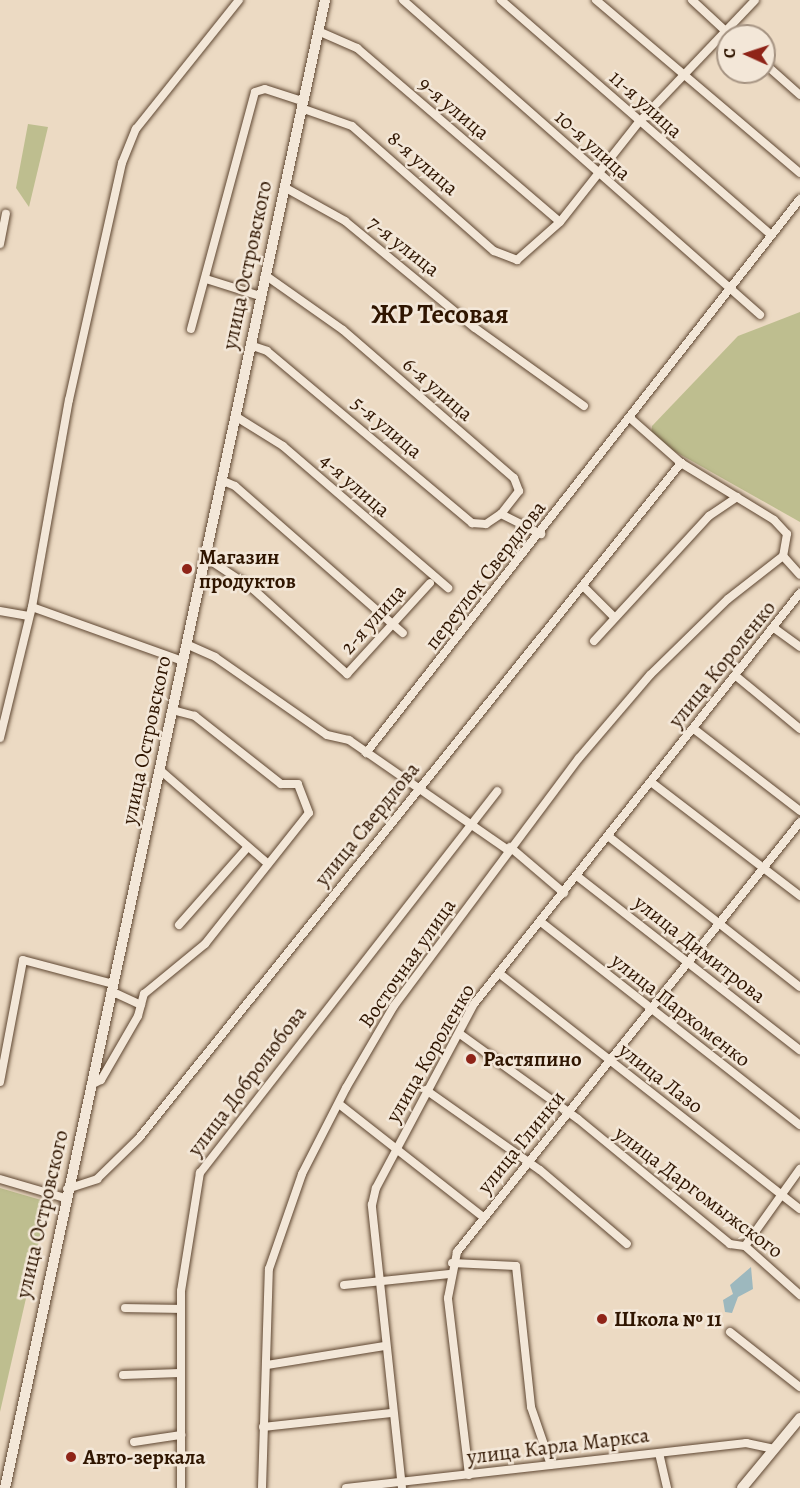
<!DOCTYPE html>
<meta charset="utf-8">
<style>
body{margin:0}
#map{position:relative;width:800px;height:1488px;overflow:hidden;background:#ecdac3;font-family:Alegreya,serif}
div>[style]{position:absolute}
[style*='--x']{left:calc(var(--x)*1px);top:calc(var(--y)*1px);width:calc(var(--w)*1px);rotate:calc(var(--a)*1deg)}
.green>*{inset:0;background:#bebe8f}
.water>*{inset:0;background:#9db8be}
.roads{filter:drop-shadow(0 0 2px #5e4631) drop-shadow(0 0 2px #5e4631)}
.street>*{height:8px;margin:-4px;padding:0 4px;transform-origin:4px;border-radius:4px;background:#f3e7d8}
.secondary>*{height:10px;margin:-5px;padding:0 5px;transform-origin:5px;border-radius:5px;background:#f3e7d8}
.dots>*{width:16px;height:16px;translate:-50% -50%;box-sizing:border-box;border:3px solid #f3e7d8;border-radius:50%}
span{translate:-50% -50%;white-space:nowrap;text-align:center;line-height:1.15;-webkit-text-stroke:5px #f3e7d8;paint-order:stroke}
.street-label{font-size:21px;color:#2f1500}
.poi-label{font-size:21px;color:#2f1500;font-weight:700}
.left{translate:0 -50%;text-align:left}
.district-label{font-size:27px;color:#2f1500;font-weight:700}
.north{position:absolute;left:716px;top:24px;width:60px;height:60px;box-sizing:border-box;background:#f3e7d8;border:2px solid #a59382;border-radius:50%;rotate:273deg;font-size:16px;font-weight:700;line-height:24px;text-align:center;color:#2f1500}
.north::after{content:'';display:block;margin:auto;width:21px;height:27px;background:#8f2418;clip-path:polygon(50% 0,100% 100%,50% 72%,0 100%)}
</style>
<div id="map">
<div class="green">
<i style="clip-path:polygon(28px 124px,48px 127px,29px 207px,16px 188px)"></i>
<i style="clip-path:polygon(800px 312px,800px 522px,651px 438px,652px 426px,738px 336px)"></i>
<i style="clip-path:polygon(0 1188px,48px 1202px,0 1412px)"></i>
</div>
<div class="water">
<i style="clip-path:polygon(751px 1267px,753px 1289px,738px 1297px,732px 1313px,725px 1312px,723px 1300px,733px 1294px,730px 1285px)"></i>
</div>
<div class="roads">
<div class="street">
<i style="--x:403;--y:0;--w:476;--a:41.4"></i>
<i style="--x:501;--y:0;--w:355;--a:41"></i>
<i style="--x:596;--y:0;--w:267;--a:40.3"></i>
<i style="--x:692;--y:0;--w:53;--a:42.7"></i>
<i style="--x:318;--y:31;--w:43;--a:23.6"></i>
<i style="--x:357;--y:48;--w:267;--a:40.6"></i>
<i style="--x:764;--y:63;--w:48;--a:41.6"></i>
<i style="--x:301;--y:108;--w:54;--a:19.4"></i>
<i style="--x:352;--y:126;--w:189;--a:41.4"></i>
<i style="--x:494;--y:251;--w:25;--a:21"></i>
<i style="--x:517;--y:260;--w:57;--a:-41.5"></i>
<i style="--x:560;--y:222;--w:127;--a:-51.7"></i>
<i style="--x:639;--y:122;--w:168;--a:-46.4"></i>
<i style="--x:284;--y:187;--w:70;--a:29.1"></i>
<i style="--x:345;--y:221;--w:168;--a:39.5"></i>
<i style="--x:475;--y:328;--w:134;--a:35.6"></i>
<i style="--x:0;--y:244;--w:31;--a:-79"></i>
<i style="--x:265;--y:275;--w:95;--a:35.2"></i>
<i style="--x:343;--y:330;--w:226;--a:40.9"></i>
<i style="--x:514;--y:478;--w:14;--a:69"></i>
<i style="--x:519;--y:491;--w:29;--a:128"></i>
<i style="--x:501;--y:514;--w:45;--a:26.6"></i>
<i style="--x:206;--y:279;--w:57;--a:17.5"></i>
<i style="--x:191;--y:329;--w:245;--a:-74.9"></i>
<i style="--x:255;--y:92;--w:10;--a:-17"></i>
<i style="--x:265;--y:89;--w:40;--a:18"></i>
<i style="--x:250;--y:345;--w:18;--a:19"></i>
<i style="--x:267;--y:351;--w:268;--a:40"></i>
<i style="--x:472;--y:523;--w:14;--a:4"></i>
<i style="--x:486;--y:524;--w:18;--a:-34"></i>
<i style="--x:235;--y:416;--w:57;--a:32"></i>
<i style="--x:283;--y:446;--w:218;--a:40.7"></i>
<i style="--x:630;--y:418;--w:68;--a:41.4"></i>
<i style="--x:681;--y:463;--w:109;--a:31.5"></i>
<i style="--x:774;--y:520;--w:19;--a:47"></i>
<i style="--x:787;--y:534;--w:22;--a:100"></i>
<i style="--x:783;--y:556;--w:25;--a:48"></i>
<i style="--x:221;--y:480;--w:15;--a:23"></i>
<i style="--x:235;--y:486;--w:223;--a:41.2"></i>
<i style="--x:205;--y:557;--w:58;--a:33.7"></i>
<i style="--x:253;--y:589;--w:127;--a:42.1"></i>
<i style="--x:347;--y:674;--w:123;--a:-47.6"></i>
<i style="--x:583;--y:586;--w:44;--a:45"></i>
<i style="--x:32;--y:607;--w:160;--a:19.7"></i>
<i style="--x:0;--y:611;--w:29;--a:10"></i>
<i style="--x:774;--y:628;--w:32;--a:36"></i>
<i style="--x:594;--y:641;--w:170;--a:-47.4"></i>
<i style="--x:709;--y:516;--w:34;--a:-34"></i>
<i style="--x:186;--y:644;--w:32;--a:24"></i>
<i style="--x:215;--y:657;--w:136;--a:34.9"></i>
<i style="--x:327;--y:735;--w:23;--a:13"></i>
<i style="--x:349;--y:740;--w:193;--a:34.7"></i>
<i style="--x:736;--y:676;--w:83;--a:39.6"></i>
<i style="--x:694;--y:729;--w:134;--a:37.7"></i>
<i style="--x:0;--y:738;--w:135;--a:-76.3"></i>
<i style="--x:32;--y:607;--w:210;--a:-79.9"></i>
<i style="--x:69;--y:400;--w:243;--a:-77.4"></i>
<i style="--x:122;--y:163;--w:37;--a:-68"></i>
<i style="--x:136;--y:129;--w:165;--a:-51.4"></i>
<i style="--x:366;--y:753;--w:704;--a:-51.93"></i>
<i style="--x:160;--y:770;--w:143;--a:41"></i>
<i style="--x:651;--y:782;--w:188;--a:37.4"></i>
<i style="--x:608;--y:836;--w:244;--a:38.2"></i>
<i style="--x:510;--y:847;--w:71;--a:40.4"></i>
<i style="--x:577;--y:876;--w:283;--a:38"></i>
<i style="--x:541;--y:922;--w:329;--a:38.1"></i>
<i style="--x:179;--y:925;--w:103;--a:-48.6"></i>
<i style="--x:500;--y:974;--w:381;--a:38.1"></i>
<i style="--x:111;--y:991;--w:33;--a:25"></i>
<i style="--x:460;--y:1034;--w:145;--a:35.8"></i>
<i style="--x:578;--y:1119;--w:197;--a:39.4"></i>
<i style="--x:730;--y:1244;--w:15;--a:8"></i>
<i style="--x:745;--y:1246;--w:74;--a:41.7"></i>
<i style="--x:0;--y:1082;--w:124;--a:-79.3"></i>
<i style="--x:23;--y:960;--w:93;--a:14.9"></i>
<i style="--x:91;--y:1085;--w:11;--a:-27"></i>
<i style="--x:101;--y:1080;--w:74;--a:-60"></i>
<i style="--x:138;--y:1016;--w:23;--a:-75"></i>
<i style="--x:144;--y:994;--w:79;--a:-39.3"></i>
<i style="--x:205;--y:944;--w:167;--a:-51.6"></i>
<i style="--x:309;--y:813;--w:31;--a:-111"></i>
<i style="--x:298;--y:784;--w:17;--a:180"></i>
<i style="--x:281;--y:784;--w:110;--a:-141.7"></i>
<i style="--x:195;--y:716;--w:23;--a:-165"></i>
<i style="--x:426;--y:1090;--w:139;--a:35.1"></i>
<i style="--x:540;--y:1170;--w:114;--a:40.4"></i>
<i style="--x:339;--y:1104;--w:183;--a:38.1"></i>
<i style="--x:0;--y:1179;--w:68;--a:16.3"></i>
<i style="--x:67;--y:1189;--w:32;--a:-18"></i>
<i style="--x:97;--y:1179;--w:59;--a:-44.3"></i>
<i style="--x:139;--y:1138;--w:866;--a:-51.24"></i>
<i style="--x:745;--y:1246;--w:95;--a:-54.5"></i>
<i style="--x:452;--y:1263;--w:64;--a:2.7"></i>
<i style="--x:516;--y:1266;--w:142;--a:83.9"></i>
<i style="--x:531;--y:1407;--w:61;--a:71"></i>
<i style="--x:344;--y:1285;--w:106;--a:-6"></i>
<i style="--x:125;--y:1308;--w:56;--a:1"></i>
<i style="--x:730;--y:1332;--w:89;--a:38.2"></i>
<i style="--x:267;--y:1365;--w:119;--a:-9.2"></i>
<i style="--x:123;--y:1375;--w:57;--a:-2"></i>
<i style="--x:263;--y:1427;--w:129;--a:-6.2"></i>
<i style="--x:134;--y:1442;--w:48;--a:-8.5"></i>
<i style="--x:659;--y:1453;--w:36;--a:77"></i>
<i style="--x:469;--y:1475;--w:178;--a:-96.8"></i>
<i style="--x:448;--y:1298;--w:47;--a:-78.9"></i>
<i style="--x:457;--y:1252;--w:550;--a:-51.42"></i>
<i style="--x:181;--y:1488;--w:197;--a:-90"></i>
<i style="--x:181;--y:1291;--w:120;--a:-80.9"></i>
<i style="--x:200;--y:1173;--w:484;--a:-52.1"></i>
<i style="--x:262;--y:1488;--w:219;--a:-88.2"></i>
<i style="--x:269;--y:1269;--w:101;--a:-70.8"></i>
<i style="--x:302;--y:1174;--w:97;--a:-62.9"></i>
<i style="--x:346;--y:1088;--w:95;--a:-59.7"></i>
<i style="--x:394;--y:1006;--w:309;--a:-53.3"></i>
<i style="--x:579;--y:758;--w:109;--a:-49.5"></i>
<i style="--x:650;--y:675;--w:109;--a:-44.3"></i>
<i style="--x:728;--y:599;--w:70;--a:-38"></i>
<i style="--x:346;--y:1488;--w:403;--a:-6.4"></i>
<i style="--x:746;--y:1443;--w:29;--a:12"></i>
<i style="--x:402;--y:1488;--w:285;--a:-96.1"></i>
<i style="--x:372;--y:1205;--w:17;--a:-77"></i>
<i style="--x:376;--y:1188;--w:208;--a:-62"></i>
<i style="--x:474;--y:1004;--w:525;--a:-51.58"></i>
</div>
<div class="secondary">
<i style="--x:5;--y:1488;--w:1522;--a:-77.86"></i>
<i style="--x:742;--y:1488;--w:91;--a:-50.4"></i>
</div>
</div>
<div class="dots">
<i style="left:187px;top:569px;background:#8f2418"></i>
<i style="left:471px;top:1059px;background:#8f2418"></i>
<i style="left:602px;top:1319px;background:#8f2418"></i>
<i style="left:71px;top:1457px;background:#8f2418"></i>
</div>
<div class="street-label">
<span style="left:646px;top:104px;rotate:42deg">11-я улица</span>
<span style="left:454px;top:108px;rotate:40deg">9-я улица</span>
<span style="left:593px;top:145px;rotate:42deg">10-я улица</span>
<span style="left:423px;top:163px;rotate:41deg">8-я улица</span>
<span style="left:404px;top:246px;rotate:38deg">7-я улица</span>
<span style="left:247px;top:265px;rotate:-78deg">улица Островского</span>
<span style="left:438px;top:389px;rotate:41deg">6-я улица</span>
<span style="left:387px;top:427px;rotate:40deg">5-я улица</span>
<span style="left:355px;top:485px;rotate:41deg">4-я улица</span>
<span style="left:485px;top:575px;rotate:-52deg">переулок Свердлова</span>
<span style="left:373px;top:619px;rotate:-48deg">2-я улица</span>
<span style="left:722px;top:664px;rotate:-51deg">улица Короленко</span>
<span style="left:146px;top:740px;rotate:-78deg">улица Островского</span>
<span style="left:367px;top:824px;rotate:-51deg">улица Свердлова</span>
<span style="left:700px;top:949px;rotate:38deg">улица Димитрова</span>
<span style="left:407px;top:963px;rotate:-55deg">Восточная улица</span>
<span style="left:681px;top:1010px;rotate:38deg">улица Пархоменко</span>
<span style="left:430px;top:1053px;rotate:-60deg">улица Короленко</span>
<span style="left:661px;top:1078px;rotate:38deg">улица Лазо</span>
<span style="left:247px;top:1081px;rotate:-53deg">улица Добролюбова</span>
<span style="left:521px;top:1142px;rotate:-51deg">улица Глинки</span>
<span style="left:699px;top:1192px;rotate:37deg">улица Даргомыжского</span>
<span style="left:42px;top:1214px;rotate:-77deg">улица Островского</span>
<span style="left:558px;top:1446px;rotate:-7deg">улица Карла Маркса</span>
</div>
<div class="poi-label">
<span class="left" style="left:199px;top:569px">Магазин<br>продуктов</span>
<span class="left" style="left:483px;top:1059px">Растяпино</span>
<span class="left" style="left:614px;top:1319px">Школа № 11</span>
<span class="left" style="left:83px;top:1457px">Авто-зеркала</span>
</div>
<div class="district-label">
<span style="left:440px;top:315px">ЖР Тесовая</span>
</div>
<div class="north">С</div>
</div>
